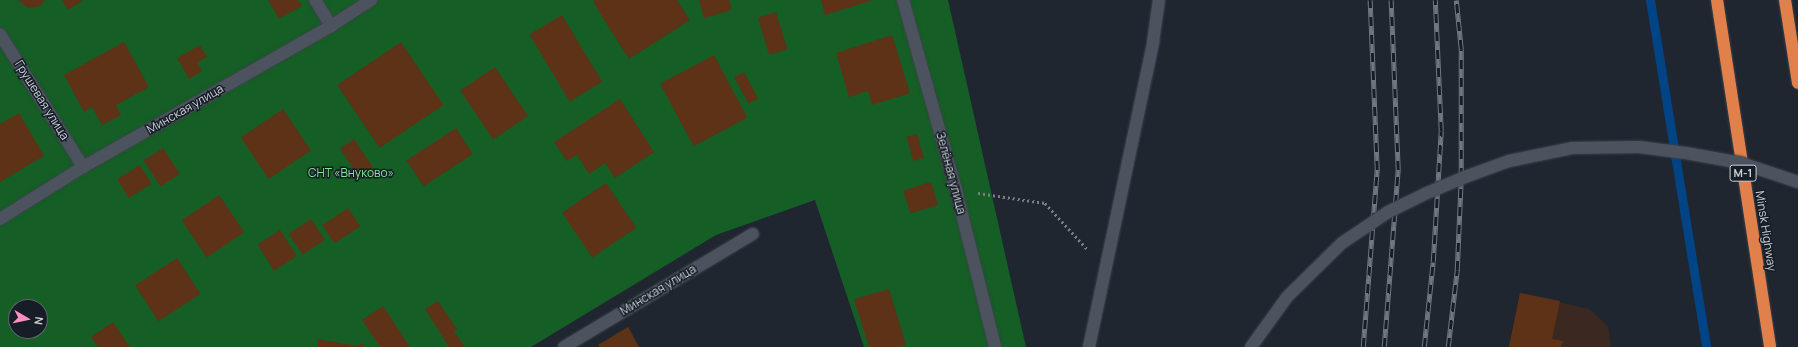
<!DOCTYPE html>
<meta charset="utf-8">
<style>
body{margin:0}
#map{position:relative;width:1798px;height:347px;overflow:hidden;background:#1f2630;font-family:Manrope,sans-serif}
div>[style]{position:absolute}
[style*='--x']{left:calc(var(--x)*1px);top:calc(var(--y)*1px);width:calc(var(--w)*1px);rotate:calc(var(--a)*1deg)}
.industrial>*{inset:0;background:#3a2821}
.green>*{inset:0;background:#155e25}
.stream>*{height:9px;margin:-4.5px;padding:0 4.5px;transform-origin:4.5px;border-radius:4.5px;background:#004486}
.building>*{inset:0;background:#5e3216;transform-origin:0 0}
.path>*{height:2.5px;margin-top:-1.25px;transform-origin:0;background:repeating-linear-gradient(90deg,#787e85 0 2px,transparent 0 5px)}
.roads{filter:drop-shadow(0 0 1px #3c424a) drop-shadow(0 0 1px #3c424a)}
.lane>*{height:12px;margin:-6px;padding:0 6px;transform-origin:6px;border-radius:6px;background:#4c535f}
.street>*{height:12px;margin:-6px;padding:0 6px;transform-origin:6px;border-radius:6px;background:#4c535f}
.highway>*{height:12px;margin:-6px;padding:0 6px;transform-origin:6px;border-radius:6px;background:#e1804b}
.rail>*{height:4.5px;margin-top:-2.25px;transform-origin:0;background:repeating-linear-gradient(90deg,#161d26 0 9px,#71777f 0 18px);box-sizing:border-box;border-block:1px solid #71777f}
.bridges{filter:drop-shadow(0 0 1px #3c424a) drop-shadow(0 0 1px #3c424a)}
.secondary-bridge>*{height:12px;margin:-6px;padding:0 6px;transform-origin:6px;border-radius:6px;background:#4c535f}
span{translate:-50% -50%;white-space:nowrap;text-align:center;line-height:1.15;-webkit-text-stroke:3px #161d26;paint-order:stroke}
.shield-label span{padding:1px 3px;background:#161d26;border:1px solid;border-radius:3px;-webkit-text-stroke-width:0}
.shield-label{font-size:11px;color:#cdd2d8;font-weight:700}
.street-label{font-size:12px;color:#cdd2d8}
.park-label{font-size:12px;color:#81e88e}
.north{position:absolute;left:8px;top:299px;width:40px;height:40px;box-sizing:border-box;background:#161d26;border:1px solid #5f656d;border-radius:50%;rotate:99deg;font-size:11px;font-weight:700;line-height:16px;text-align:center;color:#cdd2d8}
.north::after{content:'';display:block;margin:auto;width:14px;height:18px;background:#fe8ebd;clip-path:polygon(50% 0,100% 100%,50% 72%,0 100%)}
</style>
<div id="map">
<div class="industrial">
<i style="clip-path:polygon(1520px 293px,1589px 309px,1608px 326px,1611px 347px,1509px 347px)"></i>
</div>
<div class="green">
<i style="clip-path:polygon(evenodd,0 0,948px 0,1026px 347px,864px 347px,815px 200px,716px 235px,531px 347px,0 347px,0 0,16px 307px,40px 307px,40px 331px,16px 331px,16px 307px)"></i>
</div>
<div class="stream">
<i style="--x:1650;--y:0;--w:351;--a:80.8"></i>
</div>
<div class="building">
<i style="clip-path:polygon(18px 0,45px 0,40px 6px,28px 8px)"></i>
<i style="clip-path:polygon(62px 0,83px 0,68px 10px)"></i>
<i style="clip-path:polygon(268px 0,298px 0,302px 6px,279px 19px)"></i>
<i style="clip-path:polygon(595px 0,677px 0,690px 20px,629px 59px,593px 2px)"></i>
<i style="clip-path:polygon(699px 0,729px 0,732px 10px,704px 18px)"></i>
<i style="clip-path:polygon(821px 0,873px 0,825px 15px)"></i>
<i style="left:776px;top:12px;width:39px;height:19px;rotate:73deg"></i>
<i style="left:562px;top:15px;width:78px;height:38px;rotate:59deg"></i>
<i style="clip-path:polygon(892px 35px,910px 93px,872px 105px,868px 91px,849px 97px,836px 53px)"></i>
<i style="clip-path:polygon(124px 42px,149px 87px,116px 105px,121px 115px,102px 125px,92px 107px,84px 112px,64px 75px)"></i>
<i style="left:401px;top:42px;width:76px;height:77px;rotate:56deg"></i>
<i style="clip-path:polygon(200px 45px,207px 57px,197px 63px,202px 71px,189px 79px,177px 58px)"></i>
<i style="left:714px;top:55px;width:71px;height:61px;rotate:62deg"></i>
<i style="left:495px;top:67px;width:59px;height:42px;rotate:56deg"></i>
<i style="left:744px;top:72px;width:30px;height:11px;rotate:62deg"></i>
<i style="clip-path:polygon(620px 99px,654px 152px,615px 178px,605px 163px,589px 174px,577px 155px,567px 161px,554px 142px)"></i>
<i style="left:283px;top:109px;width:50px;height:51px;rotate:56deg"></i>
<i style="clip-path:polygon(19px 113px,44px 156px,0 182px,0 124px)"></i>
<i style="left:456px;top:128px;width:31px;height:59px;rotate:57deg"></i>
<i style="left:917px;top:134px;width:25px;height:11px;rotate:74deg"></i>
<i style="left:354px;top:139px;width:37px;height:17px;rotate:56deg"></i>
<i style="left:163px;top:148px;width:31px;height:23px;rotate:57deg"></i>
<i style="left:140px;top:165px;width:22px;height:27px;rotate:58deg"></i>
<i style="left:931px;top:182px;width:24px;height:29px;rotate:73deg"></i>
<i style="left:606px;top:183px;width:54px;height:53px;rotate:56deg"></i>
<i style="left:219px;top:195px;width:45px;height:45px;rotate:56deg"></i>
<i style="left:348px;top:208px;width:22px;height:31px;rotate:56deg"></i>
<i style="left:311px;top:219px;width:25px;height:27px;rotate:56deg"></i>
<i style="left:280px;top:230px;width:31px;height:27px;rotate:57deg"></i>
<i style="left:177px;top:258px;width:43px;height:50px;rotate:57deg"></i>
<i style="clip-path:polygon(889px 289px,906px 345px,899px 347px,869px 347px,854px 299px)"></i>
<i style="clip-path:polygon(1520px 293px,1560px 301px,1552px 339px,1563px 341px,1561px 347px,1509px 347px)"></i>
<i style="clip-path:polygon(438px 301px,457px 329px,454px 331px,465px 347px,449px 347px,425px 309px)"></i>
<i style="clip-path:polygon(383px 306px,410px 347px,380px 347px,362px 320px)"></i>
<i style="clip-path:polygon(113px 322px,130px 347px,98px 347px,91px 337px)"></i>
<i style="clip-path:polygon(628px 327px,639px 347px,599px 347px,598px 345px)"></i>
<i style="clip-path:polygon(318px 339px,357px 346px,362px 343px,365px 347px,317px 347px)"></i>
</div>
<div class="path">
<i style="--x:978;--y:193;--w:68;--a:8.5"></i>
<i style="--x:1045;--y:203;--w:64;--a:47.5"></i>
</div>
<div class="roads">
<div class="lane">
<i style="--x:903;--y:0;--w:197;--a:74.4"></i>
<i style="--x:956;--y:190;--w:162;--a:76"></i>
<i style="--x:564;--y:347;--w:220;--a:-30.9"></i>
<i style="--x:1089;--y:347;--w:312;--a:-78.1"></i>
<i style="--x:1153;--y:42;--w:42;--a:-81.9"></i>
</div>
<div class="street">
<i style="--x:315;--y:0;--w:31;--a:58"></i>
<i style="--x:0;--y:34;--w:157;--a:58"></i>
<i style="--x:0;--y:219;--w:98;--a:-32.1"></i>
<i style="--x:83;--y:167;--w:285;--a:-29.6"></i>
<i style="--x:331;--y:26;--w:48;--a:-33"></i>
</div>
<div class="highway">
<i style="--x:1717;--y:0;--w:351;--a:81.3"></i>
<i style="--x:1785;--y:0;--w:84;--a:81.1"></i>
</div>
</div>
<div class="rail">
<i style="--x:1363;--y:347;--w:178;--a:-85.5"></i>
<i style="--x:1377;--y:170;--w:170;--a:-92.4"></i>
<i style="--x:1384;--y:347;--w:178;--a:-85.5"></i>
<i style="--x:1398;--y:170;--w:170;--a:-92.4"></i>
<i style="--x:1424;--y:347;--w:85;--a:-84"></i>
<i style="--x:1433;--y:262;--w:131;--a:-86.5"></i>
<i style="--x:1441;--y:131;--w:131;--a:-92.6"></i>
<i style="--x:1448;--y:347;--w:78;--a:-83.3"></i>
<i style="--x:1457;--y:270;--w:93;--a:-87.5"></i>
<i style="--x:1461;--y:177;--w:128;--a:-90"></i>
<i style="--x:1461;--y:49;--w:49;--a:-95.8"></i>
</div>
<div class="bridges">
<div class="secondary-bridge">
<i style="--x:1251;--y:347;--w:62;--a:-54.2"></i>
<i style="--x:1287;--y:297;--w:77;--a:-44.5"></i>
<i style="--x:1342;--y:243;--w:55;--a:-34"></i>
<i style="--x:1388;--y:212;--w:43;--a:-26"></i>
<i style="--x:1427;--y:193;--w:41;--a:-22.8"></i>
<i style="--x:1465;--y:177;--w:47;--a:-20"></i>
<i style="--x:1509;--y:161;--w:64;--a:-11.7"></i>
<i style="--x:1572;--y:148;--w:67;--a:-0.9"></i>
<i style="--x:1639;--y:147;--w:47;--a:7.3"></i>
<i style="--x:1686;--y:153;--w:56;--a:10.3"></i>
<i style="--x:1741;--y:163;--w:60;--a:18.4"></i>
</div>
</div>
<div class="shield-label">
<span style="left:1743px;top:173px">М-1</span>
</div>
<div class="street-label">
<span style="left:42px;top:100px;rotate:58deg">Грушевая улица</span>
<span style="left:185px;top:109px;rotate:-30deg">Минская улица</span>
<span style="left:951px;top:173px;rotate:75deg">Зелёная улица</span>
<span style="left:1766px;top:231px;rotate:81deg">Minsk Highway</span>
<span style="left:658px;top:290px;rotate:-31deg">Минская улица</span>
</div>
<div class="park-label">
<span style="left:351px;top:173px">СНТ «Внуково»</span>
</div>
<div class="north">N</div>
</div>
